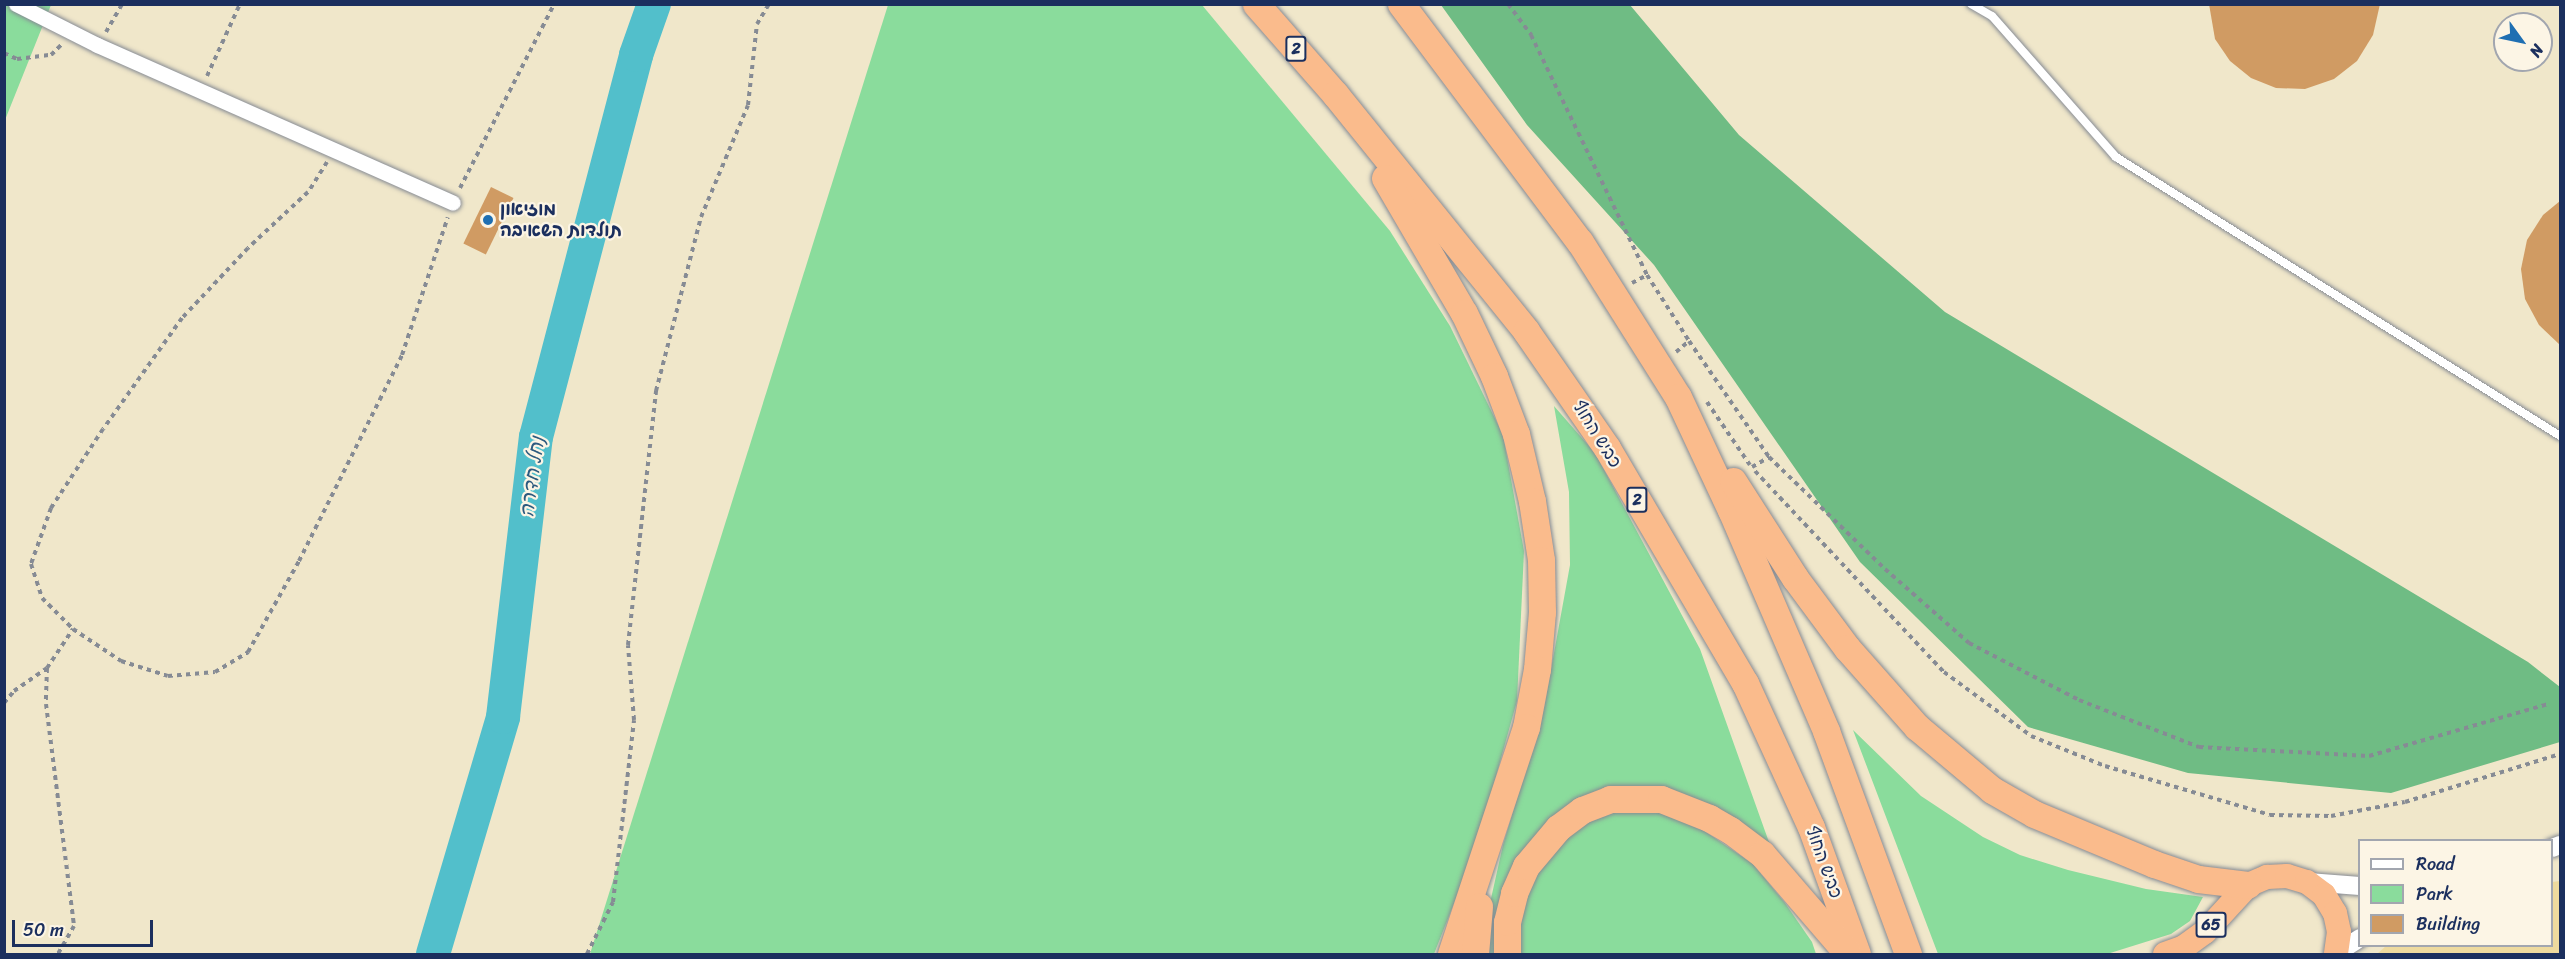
<!DOCTYPE html>
<meta charset="utf-8">
<style>
body{margin:0}
#map{position:relative;width:2565px;height:959px;overflow:hidden;background:#f0e7ca;font-family:Sriracha,"Playpen Sans Hebrew",sans-serif}
div>[style]{position:absolute}
[style*='--x']{left:calc(var(--x)*1px);top:calc(var(--y)*1px);width:calc(var(--w)*1px);rotate:calc(var(--a)*1deg)}
.green>*{inset:0;background:#8adc9c}
.forest>*{inset:0;background:#6fbc84}
.sand>*{inset:0;background:#eeda9e}
.river>*{height:34px;margin:-17px;padding:0 17px;transform-origin:17px;border-radius:17px;background:#52bfcb}
.building>*{inset:0;background:#d09b63;transform-origin:0 0}
.path>*{height:4px;margin-top:-2px;transform-origin:0;background:repeating-linear-gradient(90deg,#868b94 0 4.5px,transparent 0 9px)}
.roads{filter:drop-shadow(0 0 2px #868b94) drop-shadow(0 0 2px #868b94)}
.service>*{height:8px;margin:-4px;padding:0 4px;transform-origin:4px;border-radius:4px;background:#fff}
.minor>*{height:15px;margin:-7.5px;padding:0 7.5px;transform-origin:7.5px;border-radius:7.5px;background:#fff}
.tertiary>*{height:18px;margin:-9px;padding:0 9px;transform-origin:9px;border-radius:9px;background:#fff}
.trunk>*{height:24px;margin:-12px;padding:0 12px;transform-origin:12px;border-radius:12px;background:#fabb8c}
.motorway>*{height:27px;margin:-13.5px;padding:0 13.5px;transform-origin:13.5px;border-radius:13.5px;background:#fabb8c}
.dots>*{width:16px;height:16px;translate:-50% -50%;box-sizing:border-box;border:3px solid #fcf5e5;border-radius:50%}
span{translate:-50% -50%;white-space:nowrap;text-align:center;line-height:1.15;-webkit-text-stroke:4.5px #fcf5e5;paint-order:stroke}
.shield-label span{padding:2px 4px;background:#fcf5e5;border:2px solid;border-radius:4px;-webkit-text-stroke-width:0}
.shield-label{font-size:16px;color:#1b2f5e;font-weight:700}
.poi-label{font-size:18px;color:#1b2f5e;font-weight:700}
.left{translate:0 -50%;text-align:left}
.street-label{font-size:18px;color:#1b2f5e}
.water-label{font-size:20px;color:#2c5a7f;font-style:italic}
.frame{position:absolute;inset:0;border:6px solid #1b2f5e;pointer-events:none}
.legend{position:absolute;left:2358px;top:839px;width:195px;height:108px;box-sizing:border-box;background:#fcf5e5;border:2px solid #a2a6af;margin:0;padding:8px 10px;list-style:none;font-size:18px;color:#1b2f5e}
.legend li{display:flex;align-items:center;gap:12px;height:30px}
.legend b{width:30px;border:2px solid #a2a6af}
.north{position:absolute;left:2493px;top:12px;width:60px;height:60px;box-sizing:border-box;background:#fcf5e5;border:2px solid #a2a6af;border-radius:50%;rotate:123deg;font-size:16px;font-weight:700;line-height:24px;text-align:center;color:#1b2f5e}
.north::after{content:'';display:block;margin:auto;width:21px;height:27px;background:#1f6fb2;clip-path:polygon(50% 0,100% 100%,50% 72%,0 100%)}
.scale{position:absolute;left:12px;top:920px;width:141px;height:27px;box-sizing:border-box;border:3px solid #1b2f5e;border-top:0;padding-left:8px;font-size:18px;line-height:21px;white-space:nowrap;color:#1b2f5e;-webkit-text-stroke:4px #fcf5e5;paint-order:stroke}
</style>
<div id="map">
<div class="green">
<i style="clip-path:polygon(5px 5px,51px 5px,5px 120px)"></i>
<i style="clip-path:polygon(888px 5px,1202px 5px,1390px 231px,1450px 326px,1503px 435px,1524px 551px,1517px 701px,1476px 848px,1434px 954px,590px 954px)"></i>
<i style="clip-path:polygon(1554px 406px,1595px 453px,1700px 649px,1770px 845px,1715px 807px,1663px 786px,1550px 818px,1495px 954px,1484px 954px,1490px 903px,1503px 845px,1544px 708px,1570px 565px,1569px 492px)"></i>
<i style="clip-path:polygon(1853px 730px,1921px 796px,1983px 837px,2020px 855px,2068px 870px,2146px 889px,2203px 897px,2190px 921px,2171px 934px,2107px 954px,1938px 954px)"></i>
<i style="clip-path:polygon(1659px 812px,1703px 830px,1753px 864px,1785px 903px,1812px 942px,1816px 954px,1521px 954px,1521px 924px,1527px 897px,1538px 873px,1567px 838px,1589px 822px,1613px 813px)"></i>
</div>
<div class="forest">
<i style="clip-path:polygon(1441px 5px,1630px 5px,1739px 135px,1945px 312px,2528px 662px,2560px 687px,2560px 742px,2391px 793px,2188px 773px,2028px 727px,1860px 562px,1654px 265px,1527px 125px)"></i>
</div>
<div class="sand">
<i style="clip-path:polygon(2560px 881px,2560px 954px,2377px 954px,2386px 946px,2552px 946px,2552px 882px)"></i>
</div>
<div class="river">
<i style="--x:433;--y:954;--w:247;--a:-73.5"></i>
<i style="--x:503;--y:717;--w:282;--a:-83.3"></i>
<i style="--x:536;--y:437;--w:395;--a:-75.3"></i>
<i style="--x:636;--y:55;--w:54;--a:-70.6"></i>
</div>
<div class="building">
<i style="clip-path:polygon(2209px 4px,2380px 4px,2373px 35px,2357px 61px,2334px 79px,2305px 89px,2276px 88px,2251px 78px,2230px 61px,2215px 39px)"></i>
<i style="left:491px;top:187px;width:25px;height:63px;rotate:26deg"></i>
<i style="clip-path:polygon(2560px 201px,2560px 345px,2539px 325px,2525px 299px,2521px 269px,2527px 240px,2543px 215px)"></i>
</div>
<div class="path">
<i style="--x:1508;--y:4;--w:39;--a:53"></i>
<i style="--x:1531;--y:35;--w:267;--a:64.2"></i>
<i style="--x:1647;--y:275;--w:78;--a:57.5"></i>
<i style="--x:1689;--y:341;--w:141;--a:55.4"></i>
<i style="--x:1769;--y:457;--w:161;--a:44"></i>
<i style="--x:1885;--y:569;--w:112;--a:41.4"></i>
<i style="--x:1969;--y:643;--w:124;--a:27.4"></i>
<i style="--x:2079;--y:700;--w:129;--a:21.4"></i>
<i style="--x:2199;--y:747;--w:170;--a:3"></i>
<i style="--x:2369;--y:756;--w:186;--a:-16.2"></i>
<i style="--x:106;--y:32;--w:32;--a:-60"></i>
<i style="--x:4;--y:53;--w:14;--a:25"></i>
<i style="--x:17;--y:59;--w:34;--a:-7"></i>
<i style="--x:51;--y:55;--w:14;--a:-45"></i>
<i style="--x:207;--y:76;--w:79;--a:-65.4"></i>
<i style="--x:327;--y:162;--w:36;--a:122"></i>
<i style="--x:308;--y:192;--w:82;--a:137"></i>
<i style="--x:248;--y:248;--w:96;--a:133.3"></i>
<i style="--x:182;--y:318;--w:136;--a:125.4"></i>
<i style="--x:103;--y:429;--w:95;--a:123.4"></i>
<i style="--x:51;--y:508;--w:59;--a:109.7"></i>
<i style="--x:31;--y:564;--w:36;--a:72"></i>
<i style="--x:42;--y:598;--w:44;--a:45"></i>
<i style="--x:73;--y:629;--w:58;--a:33.7"></i>
<i style="--x:121;--y:661;--w:49;--a:17.7"></i>
<i style="--x:168;--y:676;--w:47;--a:-4.9"></i>
<i style="--x:215;--y:672;--w:39;--a:-31"></i>
<i style="--x:248;--y:652;--w:104;--a:-60.7"></i>
<i style="--x:299;--y:561;--w:230;--a:-63.4"></i>
<i style="--x:402;--y:355;--w:145;--a:-71.6"></i>
<i style="--x:460;--y:188;--w:207;--a:-62.9"></i>
<i style="--x:1632;--y:283;--w:17;--a:-28"></i>
<i style="--x:1676;--y:352;--w:17;--a:-40"></i>
<i style="--x:1707;--y:402;--w:76;--a:55.7"></i>
<i style="--x:1752;--y:467;--w:20;--a:-30"></i>
<i style="--x:1755;--y:471;--w:276;--a:46.8"></i>
<i style="--x:1944;--y:672;--w:108;--a:36.3"></i>
<i style="--x:2031;--y:736;--w:80;--a:22.1"></i>
<i style="--x:2105;--y:766;--w:172;--a:16.5"></i>
<i style="--x:2270;--y:815;--w:61;--a:0.9"></i>
<i style="--x:2331;--y:816;--w:75;--a:-10.7"></i>
<i style="--x:2405;--y:802;--w:162;--a:-17.2"></i>
<i style="--x:47;--y:668;--w:36;--a:92"></i>
<i style="--x:46;--y:704;--w:224;--a:82.8"></i>
<i style="--x:74;--y:926;--w:32;--a:120"></i>
<i style="--x:4;--y:703;--w:16;--a:-50"></i>
<i style="--x:14;--y:691;--w:40;--a:-34.9"></i>
<i style="--x:47;--y:668;--w:47;--a:-56.3"></i>
<i style="--x:587;--y:954;--w:58;--a:-63.4"></i>
<i style="--x:613;--y:902;--w:183;--a:-83.4"></i>
<i style="--x:634;--y:720;--w:75;--a:-94.6"></i>
<i style="--x:628;--y:645;--w:256;--a:-83.7"></i>
<i style="--x:656;--y:391;--w:180;--a:-75.5"></i>
<i style="--x:701;--y:217;--w:121;--a:-67.2"></i>
<i style="--x:748;--y:105;--w:81;--a:-83.7"></i>
<i style="--x:757;--y:24;--w:23;--a:-59"></i>
</div>
<div class="roads">
<div class="service">
<i style="--x:1971;--y:4;--w:24;--a:30"></i>
<i style="--x:1992;--y:16;--w:188;--a:48.7"></i>
<i style="--x:2116;--y:157;--w:524;--a:32.14"></i>
</div>
<div class="minor">
<i style="--x:16;--y:4;--w:91;--a:26.8"></i>
<i style="--x:97;--y:45;--w:389;--a:23.9"></i>
</div>
<div class="tertiary">
<i style="--x:2552;--y:848;--w:9;--a:-21"></i>
<i style="--x:2308;--y:882;--w:52;--a:4.4"></i>
<i style="--x:2337;--y:953;--w:27;--a:-33"></i>
</div>
<div class="trunk">
<i style="--x:2165;--y:954;--w:20;--a:-20"></i>
<i style="--x:2184;--y:947;--w:26;--a:-36"></i>
<i style="--x:2205;--y:932;--w:64;--a:-47.5"></i>
<i style="--x:2248;--y:885;--w:21;--a:-23"></i>
<i style="--x:2267;--y:877;--w:20;--a:-3"></i>
<i style="--x:2287;--y:876;--w:21;--a:17"></i>
<i style="--x:2307;--y:882;--w:21;--a:37"></i>
<i style="--x:2324;--y:895;--w:21;--a:59"></i>
<i style="--x:2335;--y:913;--w:19;--a:78"></i>
<i style="--x:2339;--y:932;--w:22;--a:98"></i>
</div>
<div class="motorway">
<i style="--x:1256;--y:4;--w:120;--a:48.7"></i>
<i style="--x:1335;--y:94;--w:304;--a:51.1"></i>
<i style="--x:1526;--y:331;--w:142;--a:55.3"></i>
<i style="--x:1607;--y:448;--w:273;--a:59.6"></i>
<i style="--x:1745;--y:683;--w:158;--a:65.4"></i>
<i style="--x:1811;--y:827;--w:135;--a:70.1"></i>
<i style="--x:1401;--y:4;--w:298;--a:53.1"></i>
<i style="--x:1580;--y:242;--w:183;--a:57.7"></i>
<i style="--x:1678;--y:397;--w:125;--a:64.9"></i>
<i style="--x:1731;--y:510;--w:241;--a:66.7"></i>
<i style="--x:1826;--y:731;--w:238;--a:69.8"></i>
<i style="--x:1385;--y:178;--w:156;--a:59.7"></i>
<i style="--x:1464;--y:313;--w:70;--a:64.5"></i>
<i style="--x:1494;--y:376;--w:62;--a:69.2"></i>
<i style="--x:1516;--y:434;--w:69;--a:76.6"></i>
<i style="--x:1532;--y:501;--w:60;--a:81.3"></i>
<i style="--x:1541;--y:560;--w:52;--a:88.9"></i>
<i style="--x:1542;--y:612;--w:57;--a:95"></i>
<i style="--x:1537;--y:669;--w:59;--a:100.7"></i>
<i style="--x:1526;--y:727;--w:239;--a:108.3"></i>
<i style="--x:1733;--y:481;--w:115;--a:57.4"></i>
<i style="--x:1795;--y:578;--w:87;--a:53.4"></i>
<i style="--x:1847;--y:648;--w:106;--a:48.5"></i>
<i style="--x:1917;--y:727;--w:98;--a:40"></i>
<i style="--x:1992;--y:790;--w:48;--a:29.7"></i>
<i style="--x:2034;--y:814;--w:130;--a:22.6"></i>
<i style="--x:2154;--y:864;--w:46;--a:18.8"></i>
<i style="--x:2198;--y:879;--w:50;--a:6.8"></i>
<i style="--x:1475;--y:954;--w:48;--a:-85.2"></i>
<i style="--x:1507;--y:954;--w:32;--a:-90"></i>
<i style="--x:1507;--y:922;--w:30;--a:-76"></i>
<i style="--x:1514;--y:893;--w:30;--a:-66"></i>
<i style="--x:1526;--y:866;--w:50;--a:-49.9"></i>
<i style="--x:1558;--y:828;--w:30;--a:-37"></i>
<i style="--x:1582;--y:810;--w:30;--a:-21"></i>
<i style="--x:1610;--y:799;--w:51;--a:0"></i>
<i style="--x:1661;--y:799;--w:52;--a:21.6"></i>
<i style="--x:1709;--y:818;--w:24;--a:30"></i>
<i style="--x:1730;--y:830;--w:40;--a:37"></i>
<i style="--x:1762;--y:854;--w:132;--a:49.3"></i>
</div>
</div>
<div class="dots">
<i style="left:488px;top:220px;background:#1f6fb2"></i>
</div>
<div class="shield-label">
<span style="left:1296px;top:49px">2</span>
<span style="left:1637px;top:500px">2</span>
<span style="left:2211px;top:925px">65</span>
</div>
<div class="poi-label">
<span class="left" style="left:500px;top:220px">מוזיאון<br>תולדות השאיבה</span>
</div>
<div class="street-label">
<span style="left:1597px;top:434px;rotate:58deg">כביש החוף</span>
<span style="left:1824px;top:862px;rotate:70deg">כביש החוף</span>
</div>
<div class="water-label">
<span style="left:532px;top:477px;rotate:-82deg">נחל חדרה</span>
</div>
<div class="frame"></div>
<ul class="legend">
<li><b style="height:8px;background:#fff"></b>Road</li>
<li><b style="height:16px;background:#8adc9c"></b>Park</li>
<li><b style="height:16px;background:#d09b63"></b>Building</li>
</ul>
<div class="north">N</div>
<div class="scale">50 m</div>
</div>
